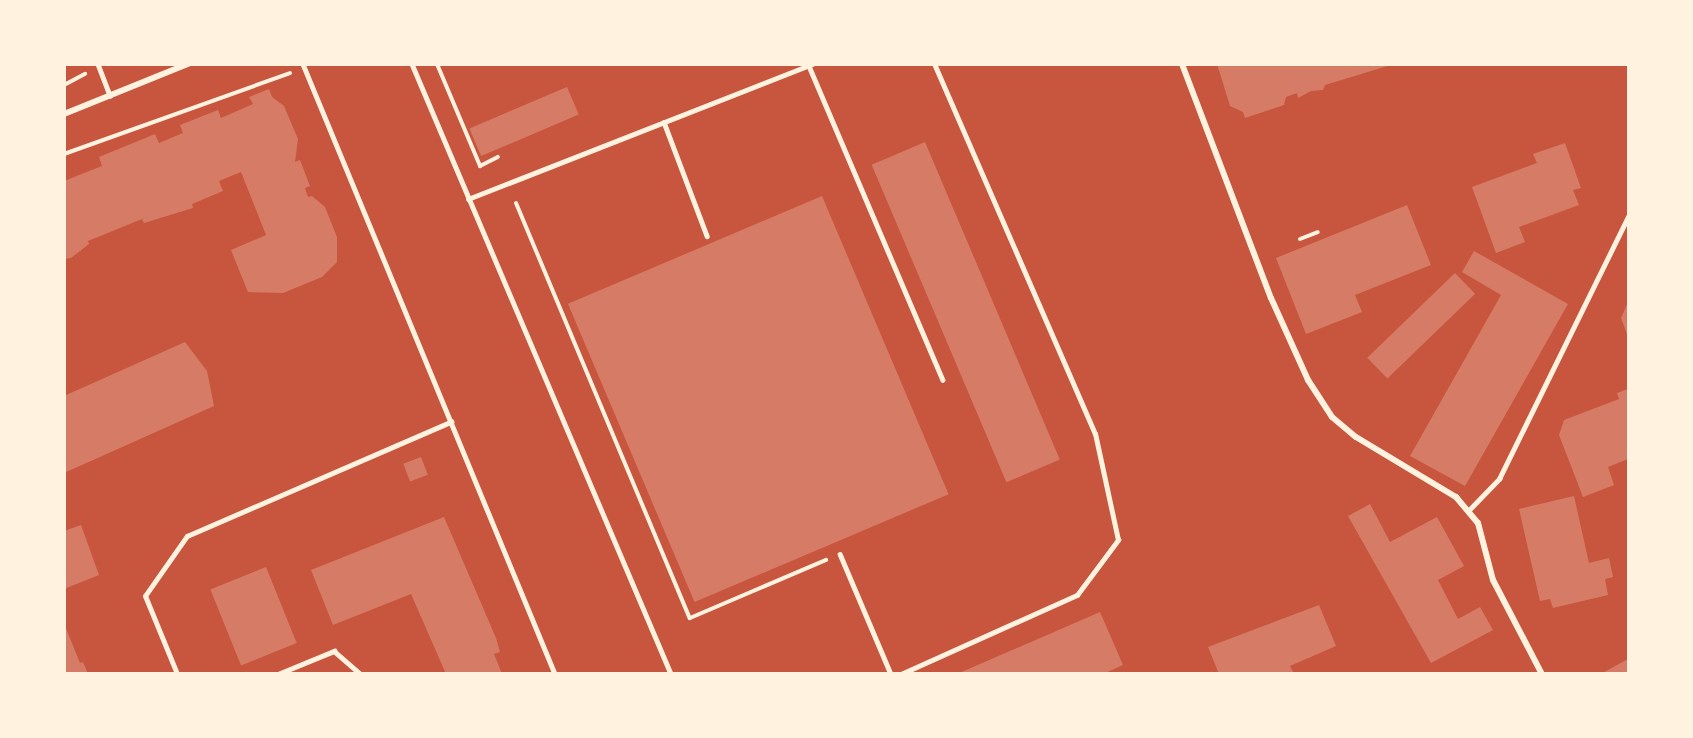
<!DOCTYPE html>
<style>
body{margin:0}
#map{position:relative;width:1693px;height:738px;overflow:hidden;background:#c8553d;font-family:Ubuntu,sans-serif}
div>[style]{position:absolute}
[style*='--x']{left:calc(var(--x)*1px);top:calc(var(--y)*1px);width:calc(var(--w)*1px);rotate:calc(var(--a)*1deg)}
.building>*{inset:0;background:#d67c66;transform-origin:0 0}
.path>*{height:4px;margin:-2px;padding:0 2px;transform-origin:2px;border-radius:2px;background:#fff3e0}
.service>*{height:4.5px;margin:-2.25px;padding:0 2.25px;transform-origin:2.25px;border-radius:2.25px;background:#fff3e0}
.minor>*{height:6px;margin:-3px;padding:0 3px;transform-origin:3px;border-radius:3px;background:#fff3e0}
span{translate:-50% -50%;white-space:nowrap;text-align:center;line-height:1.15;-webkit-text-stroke:4.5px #fff3e0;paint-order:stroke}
.frame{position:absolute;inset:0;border:66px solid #fff3e0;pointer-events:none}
</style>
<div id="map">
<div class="building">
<i style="clip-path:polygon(1217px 64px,1394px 64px,1325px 85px,1323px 90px,1311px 91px,1298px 98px,1297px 93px,1286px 97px,1284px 105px,1245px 118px,1243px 112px,1230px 106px)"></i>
<i style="left:567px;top:87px;width:30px;height:106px;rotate:67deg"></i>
<i style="clip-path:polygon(269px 89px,272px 97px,284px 106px,298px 139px,295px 162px,300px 160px,310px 186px,305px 188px,308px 197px,312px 196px,325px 207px,337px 237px,337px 262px,322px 277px,283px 293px,248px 292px,231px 250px,266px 235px,241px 172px,219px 181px,223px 191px,192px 204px,193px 208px,144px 223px,142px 219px,88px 241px,89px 244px,71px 258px,64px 259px,64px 181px,102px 166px,99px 157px,155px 134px,159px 143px,183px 133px,180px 125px,218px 110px,221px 118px,253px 104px,249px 97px)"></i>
<i style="left:925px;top:142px;width:345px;height:58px;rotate:67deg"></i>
<i style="clip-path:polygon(1565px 143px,1581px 188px,1573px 190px,1579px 205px,1519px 227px,1525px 242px,1496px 253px,1472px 187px,1537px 163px,1533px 154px)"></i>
<i style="left:822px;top:196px;width:324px;height:276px;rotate:67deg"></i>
<i style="clip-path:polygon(1407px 205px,1431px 265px,1355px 295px,1362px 312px,1306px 334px,1276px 258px)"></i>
<i style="clip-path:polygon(1474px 251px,1568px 304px,1465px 486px,1410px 456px,1501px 295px,1462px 272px)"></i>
<i style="left:1455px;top:273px;width:29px;height:122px;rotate:46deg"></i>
<i style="clip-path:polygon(1628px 302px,1628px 337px,1621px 318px)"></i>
<i style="clip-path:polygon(185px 342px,207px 371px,214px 406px,64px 473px,64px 396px)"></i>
<i style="clip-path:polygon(1628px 389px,1628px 459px,1608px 467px,1614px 485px,1583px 497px,1559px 435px,1564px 420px,1619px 399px,1617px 393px)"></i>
<i style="left:421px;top:457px;width:19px;height:19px;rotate:69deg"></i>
<i style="clip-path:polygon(1574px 496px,1589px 563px,1609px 558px,1613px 577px,1605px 579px,1608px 595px,1553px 608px,1550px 599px,1540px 601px,1519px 509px)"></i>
<i style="clip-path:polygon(1370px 504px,1390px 542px,1437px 517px,1464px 566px,1438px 580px,1458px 619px,1480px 607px,1493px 630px,1431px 663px,1348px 516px)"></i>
<i style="clip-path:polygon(444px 517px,496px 638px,500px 652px,494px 654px,502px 674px,446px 674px,411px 594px,333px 625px,311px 570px)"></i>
<i style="clip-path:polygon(81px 525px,99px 575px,64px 589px,64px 531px)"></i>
<i style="left:266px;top:567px;width:82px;height:60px;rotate:68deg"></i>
<i style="clip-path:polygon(1319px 605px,1336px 646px,1290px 666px,1293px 672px,1288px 674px,1219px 674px,1208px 647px)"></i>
<i style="clip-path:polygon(1100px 612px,1123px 665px,1103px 674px,957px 674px)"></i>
<i style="clip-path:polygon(65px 626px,80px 663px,83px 662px,88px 674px,64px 674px)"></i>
<i style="clip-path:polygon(1628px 659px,1628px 674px,1601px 674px,1608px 670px)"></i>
</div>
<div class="path">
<i style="--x:437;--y:64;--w:111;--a:67.1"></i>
<i style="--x:480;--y:166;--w:20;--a:-27"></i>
<i style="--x:64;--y:85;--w:24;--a:-28"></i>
<i style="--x:64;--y:154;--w:240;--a:-19.7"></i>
<i style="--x:516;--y:203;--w:450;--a:67.3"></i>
<i style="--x:690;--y:618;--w:148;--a:-23.1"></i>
<i style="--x:1300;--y:239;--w:19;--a:-21"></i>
</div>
<div class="service">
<i style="--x:98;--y:64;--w:34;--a:69"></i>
<i style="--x:303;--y:64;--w:660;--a:67.55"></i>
<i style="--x:412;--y:64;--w:663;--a:66.99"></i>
<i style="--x:809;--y:66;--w:341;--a:66.9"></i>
<i style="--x:664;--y:122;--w:122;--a:69.3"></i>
<i style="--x:468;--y:199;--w:370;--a:-21.4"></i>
<i style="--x:1468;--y:511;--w:45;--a:-45.9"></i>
<i style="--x:1499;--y:479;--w:292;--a:-63.8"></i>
<i style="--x:840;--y:554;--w:130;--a:67"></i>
<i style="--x:177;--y:674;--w:84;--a:-112.3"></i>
<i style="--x:145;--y:596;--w:73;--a:-55"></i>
<i style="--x:187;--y:536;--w:288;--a:-23.4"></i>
<i style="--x:278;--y:674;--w:61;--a:-22.3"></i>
<i style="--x:334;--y:651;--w:35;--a:41"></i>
<i style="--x:901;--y:674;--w:193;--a:-24.2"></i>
<i style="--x:1077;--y:595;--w:69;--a:-53.3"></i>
<i style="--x:1118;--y:540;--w:108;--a:-102.2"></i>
<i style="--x:1095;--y:434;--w:404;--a:-113.5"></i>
</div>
<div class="minor">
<i style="--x:1182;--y:64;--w:250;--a:69.2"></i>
<i style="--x:1271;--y:298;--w:90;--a:65.7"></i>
<i style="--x:1308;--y:380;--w:44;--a:57"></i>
<i style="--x:1332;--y:417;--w:31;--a:40"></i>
<i style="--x:1356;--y:437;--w:117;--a:31"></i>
<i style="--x:1456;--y:497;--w:34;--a:50"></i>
<i style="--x:1478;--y:523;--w:59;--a:75.3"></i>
<i style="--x:1493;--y:580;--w:106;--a:62.5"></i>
<i style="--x:64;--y:114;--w:134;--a:-22"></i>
</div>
<div class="frame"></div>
</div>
